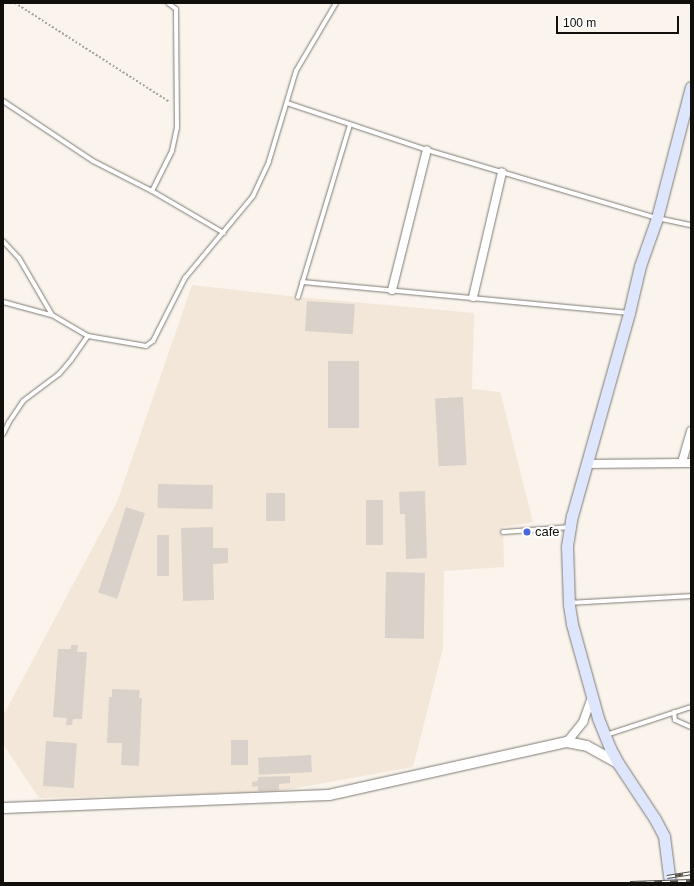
<!DOCTYPE html>
<style>
body{margin:0}
#map{position:relative;width:694px;height:886px;overflow:hidden;background:#faf4ed;font-family:Arial,sans-serif}
div>[style]{position:absolute}
[style*='--x']{left:calc(var(--x)*1px);top:calc(var(--y)*1px);width:calc(var(--w)*1px);rotate:calc(var(--a)*1deg)}
.built>*{inset:0;background:#f2e7d9}
.building>*{inset:0;background:#d8d2ca;transform-origin:0 0}
.path>*{height:1.5px;margin-top:-0.75px;transform-origin:0;background:repeating-linear-gradient(90deg,#a8a49e 0 2px,transparent 0 4px)}
.roads{filter:drop-shadow(0 0 1px #7f7a73) drop-shadow(0 0 1px #7f7a73)}
.service>*{height:4px;margin:-2px;padding:0 2px;transform-origin:2px;border-radius:2px;background:#fff}
.minor>*{height:8px;margin:-4px;padding:0 4px;transform-origin:4px;border-radius:4px;background:#fff}
.tertiary>*{height:10px;margin:-5px;padding:0 5px;transform-origin:5px;border-radius:5px;background:#fff}
.secondary>*{height:11px;margin:-5.5px;padding:0 5.5px;transform-origin:5.5px;border-radius:5.5px;background:#dde6fd}
.rail>*{height:4px;margin-top:-2px;transform-origin:0;background:repeating-linear-gradient(90deg,#fff 0 8px,#524f4b 0 16px);box-sizing:border-box;border-block:1px solid #524f4b}
.dots>*{width:11px;height:11px;translate:-50% -50%;box-sizing:border-box;border:2px solid #fff;border-radius:50%}
span{translate:-50% -50%;white-space:nowrap;text-align:center;line-height:1.15;-webkit-text-stroke:4px #fff;paint-order:stroke}
.poi-label{font-size:13px;color:#110f0c}
.left{translate:0 -50%;text-align:left}
.frame{position:absolute;inset:0;border:4px solid #110f0c;pointer-events:none}
.scale{position:absolute;left:556px;top:16px;width:123px;height:18px;box-sizing:border-box;border:2px solid #110f0c;border-top:0;padding-left:5px;font-size:12px;line-height:14px;white-space:nowrap;color:#110f0c;-webkit-text-stroke:3px #fff;paint-order:stroke}
</style>
<div id="map">
<div class="built">
<i style="clip-path:polygon(192px 285px,298px 297px,474px 313px,472px 389px,500px 392px,533px 522px,503px 527px,504px 567px,444px 571px,443px 648px,413px 767px,274px 792px,39px 798px,3px 744px,3px 716px,117px 502px)"></i>
</div>
<div class="building">
<i style="left:307px;top:301px;width:48px;height:30px;rotate:4deg"></i>
<i style="left:328px;top:361px;width:31px;height:67px"></i>
<i style="left:463px;top:397px;width:68px;height:28px;rotate:87deg"></i>
<i style="left:158px;top:484px;width:55px;height:24px;rotate:1deg"></i>
<i style="clip-path:polygon(425px 491px,427px 558px,406px 559px,405px 514px,400px 514px,399px 492px)"></i>
<i style="left:266px;top:493px;width:19px;height:28px"></i>
<i style="left:366px;top:500px;width:17px;height:45px"></i>
<i style="left:126px;top:507px;width:20px;height:90px;rotate:18deg"></i>
<i style="clip-path:polygon(213px 527px,213px 548px,228px 548px,228px 563px,213px 564px,214px 600px,183px 601px,181px 528px)"></i>
<i style="left:157px;top:535px;width:12px;height:41px"></i>
<i style="left:386px;top:572px;width:39px;height:66px;rotate:1deg"></i>
<i style="clip-path:polygon(71px 645px,78px 645px,77px 652px,87px 652px,82px 719px,73px 719px,72px 725px,66px 725px,67px 718px,53px 717px,58px 649px,71px 649px)"></i>
<i style="clip-path:polygon(112px 689px,140px 690px,139px 698px,142px 698px,139px 766px,121px 765px,122px 743px,107px 743px,109px 697px,112px 697px)"></i>
<i style="left:231px;top:740px;width:17px;height:25px"></i>
<i style="left:46px;top:741px;width:31px;height:45px;rotate:4deg"></i>
<i style="left:311px;top:755px;width:17px;height:53px;rotate:87deg"></i>
<i style="clip-path:polygon(290px 776px,290px 783px,279px 784px,279px 790px,258px 791px,258px 786px,252px 787px,252px 782px,258px 781px,258px 777px)"></i>
</div>
<div class="path">
<i style="--x:15;--y:3;--w:184;--a:32.6"></i>
</div>
<div class="roads">
<div class="service">
<i style="--x:3;--y:101;--w:108;--a:33.7"></i>
<i style="--x:93;--y:161;--w:66;--a:27"></i>
<i style="--x:152;--y:191;--w:83;--a:30.3"></i>
<i style="--x:287;--y:103;--w:148;--a:18.6"></i>
<i style="--x:427;--y:150;--w:240;--a:16.5"></i>
<i style="--x:657;--y:218;--w:35;--a:12"></i>
<i style="--x:152;--y:191;--w:45;--a:-63.4"></i>
<i style="--x:172;--y:151;--w:24;--a:-78"></i>
<i style="--x:177;--y:128;--w:119;--a:-90.5"></i>
<i style="--x:176;--y:9;--w:10;--a:-143"></i>
<i style="--x:3;--y:241;--w:23;--a:47"></i>
<i style="--x:19;--y:258;--w:66;--a:59.9"></i>
<i style="--x:52;--y:315;--w:42;--a:30.3"></i>
<i style="--x:302;--y:282;--w:327;--a:5.4"></i>
<i style="--x:298;--y:297;--w:180;--a:-73.2"></i>
<i style="--x:3;--y:302;--w:50;--a:15.2"></i>
<i style="--x:3;--y:434;--w:13;--a:-63"></i>
<i style="--x:9;--y:422;--w:25;--a:-56"></i>
<i style="--x:23;--y:401;--w:45;--a:-36.9"></i>
<i style="--x:59;--y:374;--w:18;--a:-49"></i>
<i style="--x:71;--y:360;--w:29;--a:-55"></i>
<i style="--x:88;--y:336;--w:59;--a:9.8"></i>
<i style="--x:146;--y:346;--w:9;--a:-36"></i>
<i style="--x:153;--y:341;--w:71;--a:-63.1"></i>
<i style="--x:185;--y:278;--w:107;--a:-50.3"></i>
<i style="--x:253;--y:196;--w:38;--a:-65"></i>
<i style="--x:269;--y:161;--w:94;--a:-73.3"></i>
<i style="--x:296;--y:71;--w:79;--a:-59.5"></i>
<i style="--x:503;--y:532;--w:66;--a:-4.3"></i>
<i style="--x:570;--y:603;--w:121;--a:-3.3"></i>
<i style="--x:674;--y:712;--w:8;--a:83"></i>
<i style="--x:675;--y:720;--w:17;--a:24"></i>
<i style="--x:606;--y:735;--w:89;--a:-18.2"></i>
</div>
<div class="minor">
<i style="--x:392;--y:290;--w:144;--a:-76"></i>
<i style="--x:473;--y:297;--w:128;--a:-76.9"></i>
<i style="--x:691;--y:431;--w:33;--a:106"></i>
<i style="--x:682;--y:463;--w:9;--a:0"></i>
<i style="--x:586;--y:464;--w:96;--a:-0.6"></i>
<i style="--x:567;--y:742;--w:26;--a:-51"></i>
<i style="--x:583;--y:722;--w:27;--a:-70"></i>
</div>
<div class="tertiary">
<i style="--x:3;--y:808;--w:326;--a:-2.3"></i>
<i style="--x:329;--y:795;--w:244;--a:-12.6"></i>
<i style="--x:567;--y:742;--w:20;--a:11"></i>
<i style="--x:587;--y:746;--w:35;--a:29"></i>
</div>
<div class="secondary">
<i style="--x:670;--y:883;--w:47;--a:-97.3"></i>
<i style="--x:664;--y:836;--w:19;--a:-118"></i>
<i style="--x:655;--y:819;--w:67;--a:-123.5"></i>
<i style="--x:618;--y:763;--w:17;--a:-118"></i>
<i style="--x:610;--y:748;--w:32;--a:-112"></i>
<i style="--x:598;--y:718;--w:98;--a:-105.5"></i>
<i style="--x:572;--y:624;--w:20;--a:-99"></i>
<i style="--x:569;--y:604;--w:58;--a:-92"></i>
<i style="--x:567;--y:546;--w:30;--a:-81"></i>
<i style="--x:572;--y:516;--w:211;--a:-74.3"></i>
<i style="--x:629;--y:313;--w:48;--a:-76.8"></i>
<i style="--x:640;--y:266;--w:51;--a:-70.5"></i>
<i style="--x:657;--y:218;--w:135;--a:-75.5"></i>
</div>
</div>
<div class="rail">
<i style="--x:667;--y:877;--w:24;--a:-9"></i>
<i style="--x:630;--y:883;--w:61;--a:-1.9"></i>
</div>
<div class="dots">
<i style="left:527px;top:532px;background:#4767da"></i>
</div>
<div class="poi-label">
<span class="left" style="left:535px;top:532px">cafe</span>
</div>
<div class="frame"></div>
<div class="scale">100 m</div>
</div>
